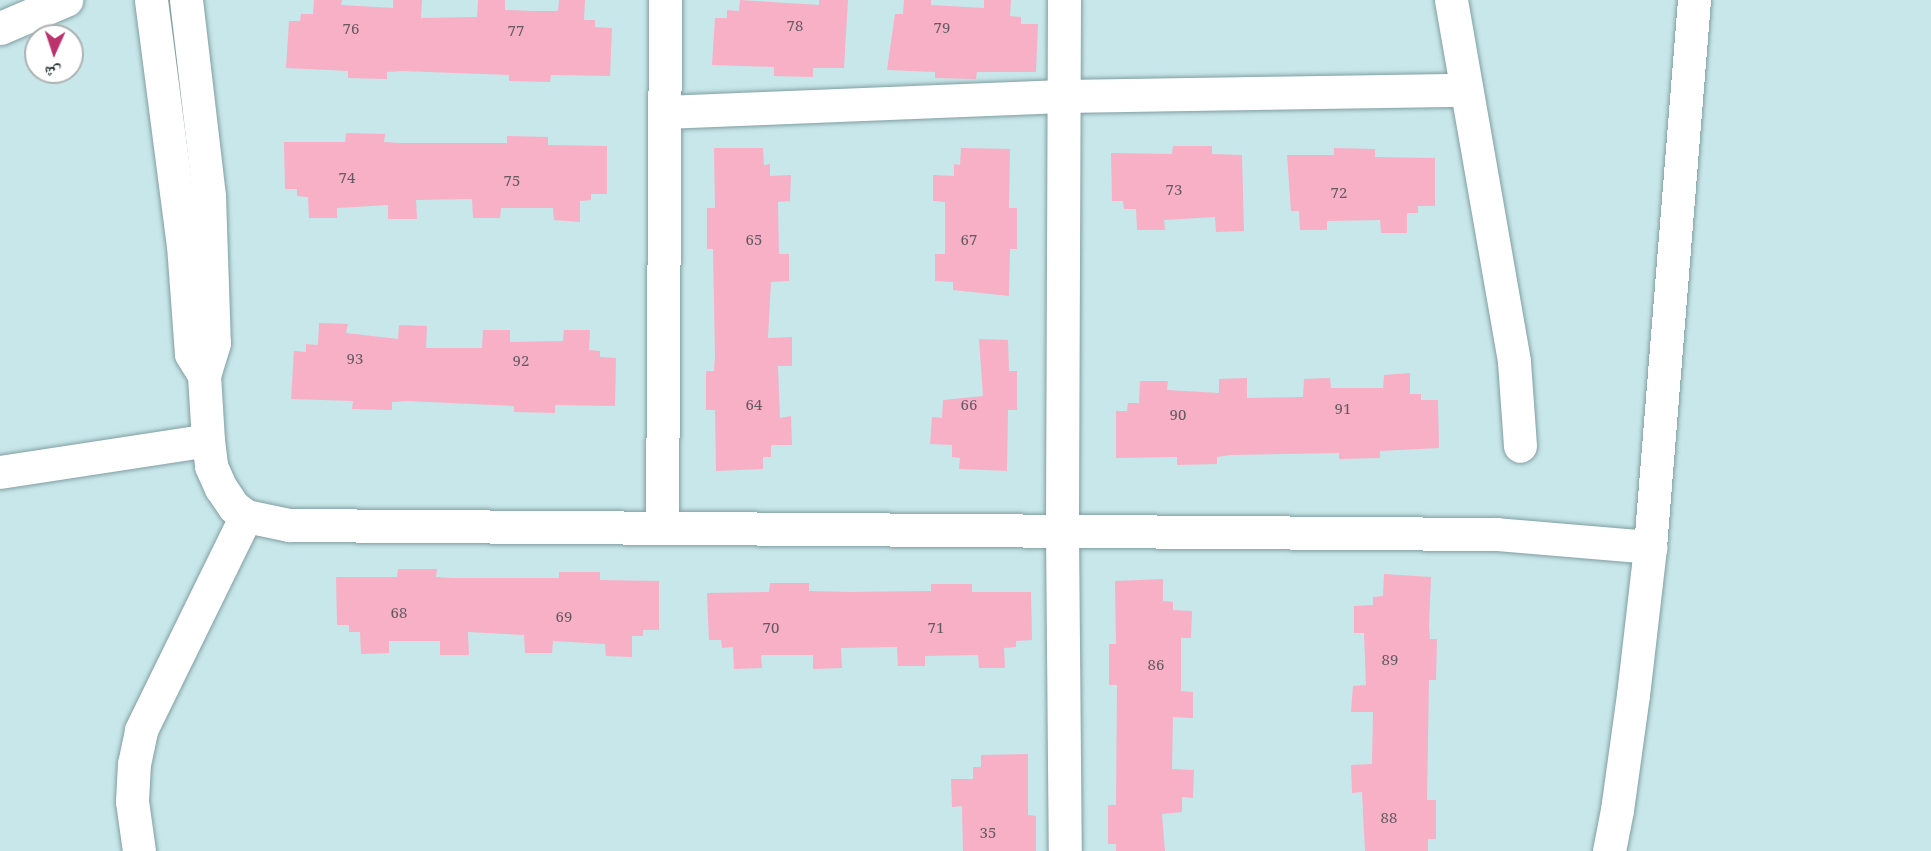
<!DOCTYPE html>
<meta charset="utf-8">
<style>
body{margin:0}
#map{position:relative;width:1931px;height:851px;overflow:hidden;background:#c8e7ea;font-family:Georgia,"Noto Naskh Arabic",serif}
div>[style]{position:absolute}
[style*='--x']{left:calc(var(--x)*1px);top:calc(var(--y)*1px);width:calc(var(--w)*1px);rotate:calc(var(--a)*1deg)}
.building>*{inset:0;background:#f7b0c6}
.roads{filter:drop-shadow(0 0 2px #819ea2) drop-shadow(0 0 2px #819ea2)}
.minor>*{height:33px;margin:-16.5px;padding:0 16.5px;transform-origin:16.5px;border-radius:16.5px;background:#fff}
span{translate:-50% -50%;white-space:nowrap;text-align:center;line-height:1.15;-webkit-text-stroke:5px #fff;paint-order:stroke}
.number-label{font-size:15px;color:#635a62}
.number-label span{-webkit-text-stroke-width:0}
.north{position:absolute;left:24px;top:24px;width:60px;height:60px;box-sizing:border-box;background:#fff;border:2px solid #adb2b3;border-radius:50%;rotate:183deg;font-size:16px;font-weight:700;line-height:24px;text-align:center;color:#323e40}
.north::after{content:'';display:block;margin:auto;width:21px;height:27px;background:#bc326d;clip-path:polygon(50% 0,100% 100%,50% 72%,0 100%)}
</style>
<div id="map">
<div class="building">
<i style="clip-path:polygon(314px 0,342px 0,341px 5px,393px 8px,393px 0,422px 0,421px 18px,477px 17px,478px 0,505px 0,505px 10px,534px 11px,558px 11px,559px 0,585px 0,584px 20px,595px 20px,595px 27px,612px 28px,610px 76px,551px 75px,550px 82px,509px 81px,509px 75px,402px 71px,387px 72px,387px 79px,348px 78px,348px 71px,286px 68px,289px 21px,300px 21px,301px 14px,313px 14px)"></i>
<i style="clip-path:polygon(740px 0,819px 5px,819px 0,848px 0,844px 68px,813px 68px,813px 77px,774px 76px,774px 67px,712px 65px,715px 18px,727px 18px,727px 10px,739px 11px)"></i>
<i style="clip-path:polygon(904px 0,931px 0,931px 5px,984px 8px,984px 0,1011px 0,1010px 16px,1021px 17px,1021px 24px,1038px 24px,1036px 72px,977px 72px,976px 79px,935px 78px,935px 72px,887px 70px,895px 14px,903px 14px)"></i>
<i style="clip-path:polygon(346px 133px,385px 134px,384px 142px,400px 143px,507px 143px,507px 136px,548px 137px,548px 145px,607px 146px,607px 194px,591px 194px,591px 200px,580px 201px,580px 222px,554px 220px,553px 208px,501px 208px,500px 218px,473px 218px,472px 199px,416px 200px,417px 219px,388px 219px,388px 205px,337px 208px,337px 218px,309px 218px,308px 197px,297px 196px,297px 189px,285px 189px,284px 142px,345px 142px)"></i>
<i style="clip-path:polygon(1173px 146px,1212px 146px,1212px 154px,1242px 155px,1244px 231px,1216px 232px,1215px 217px,1164px 220px,1165px 230px,1137px 230px,1136px 209px,1124px 209px,1123px 201px,1112px 201px,1111px 153px,1172px 154px)"></i>
<i style="clip-path:polygon(714px 148px,763px 148px,764px 165px,770px 164px,770px 176px,791px 175px,790px 201px,778px 202px,779px 254px,789px 254px,789px 281px,771px 282px,768px 338px,792px 337px,792px 366px,778px 366px,780px 418px,791px 416px,792px 445px,771px 445px,771px 457px,763px 457px,763px 469px,716px 471px,715px 410px,706px 410px,706px 371px,714px 371px,715px 356px,713px 249px,707px 249px,707px 208px,715px 208px)"></i>
<i style="clip-path:polygon(961px 148px,1010px 149px,1009px 208px,1017px 208px,1017px 249px,1010px 249px,1009px 296px,953px 290px,953px 282px,935px 281px,935px 254px,945px 254px,945px 202px,933px 201px,933px 175px,954px 176px,954px 164px,960px 165px)"></i>
<i style="clip-path:polygon(1334px 148px,1375px 149px,1375px 157px,1435px 158px,1435px 206px,1418px 206px,1418px 213px,1407px 213px,1407px 233px,1381px 233px,1380px 220px,1327px 221px,1327px 230px,1300px 230px,1299px 211px,1291px 211px,1287px 155px,1334px 155px)"></i>
<i style="clip-path:polygon(319px 323px,348px 324px,346px 333px,398px 339px,399px 325px,427px 326px,426px 348px,482px 348px,483px 330px,510px 330px,510px 342px,563px 341px,564px 330px,590px 330px,589px 350px,600px 351px,600px 357px,616px 358px,615px 406px,555px 405px,555px 413px,514px 412px,514px 406px,407px 401px,392px 402px,392px 410px,352px 409px,353px 401px,291px 399px,294px 351px,306px 352px,306px 344px,318px 345px)"></i>
<i style="clip-path:polygon(979px 339px,1008px 340px,1009px 371px,1017px 371px,1017px 410px,1008px 410px,1007px 471px,959px 469px,960px 458px,952px 457px,952px 445px,930px 444px,932px 417px,942px 418px,943px 400px,983px 396px)"></i>
<i style="clip-path:polygon(1410px 373px,1410px 394px,1421px 394px,1421px 400px,1438px 400px,1439px 448px,1380px 451px,1380px 458px,1339px 459px,1339px 453px,1231px 455px,1217px 457px,1217px 464px,1177px 465px,1177px 457px,1116px 458px,1116px 411px,1127px 411px,1128px 403px,1139px 403px,1140px 381px,1168px 381px,1167px 390px,1219px 393px,1219px 379px,1247px 378px,1247px 398px,1303px 397px,1304px 379px,1330px 378px,1331px 388px,1383px 388px,1384px 375px)"></i>
<i style="clip-path:polygon(398px 569px,437px 569px,436px 577px,452px 578px,559px 578px,559px 572px,600px 572px,600px 580px,659px 581px,659px 630px,643px 630px,643px 636px,632px 636px,632px 657px,606px 656px,605px 644px,553px 641px,552px 653px,525px 653px,524px 635px,468px 632px,469px 655px,440px 655px,440px 641px,389px 641px,389px 653px,361px 654px,360px 632px,349px 632px,349px 625px,337px 625px,336px 577px,397px 577px)"></i>
<i style="clip-path:polygon(1384px 574px,1431px 577px,1429px 627px,1430px 639px,1437px 639px,1436px 680px,1429px 680px,1427px 800px,1436px 800px,1436px 839px,1428px 839px,1428px 851px,1365px 851px,1362px 792px,1352px 793px,1351px 765px,1372px 764px,1373px 712px,1351px 712px,1353px 686px,1366px 685px,1364px 633px,1354px 633px,1354px 606px,1373px 605px,1373px 597px,1383px 596px)"></i>
<i style="clip-path:polygon(1163px 579px,1163px 601px,1173px 602px,1173px 610px,1192px 611px,1191px 638px,1181px 638px,1181px 691px,1193px 692px,1193px 718px,1173px 717px,1172px 769px,1194px 770px,1193px 798px,1182px 797px,1182px 812px,1162px 814px,1165px 851px,1116px 851px,1116px 844px,1108px 844px,1108px 805px,1116px 805px,1117px 685px,1109px 685px,1109px 644px,1116px 644px,1115px 581px)"></i>
<i style="clip-path:polygon(770px 583px,809px 583px,809px 591px,849px 592px,931px 591px,931px 584px,972px 584px,972px 592px,1031px 592px,1032px 640px,1016px 641px,1016px 647px,1004px 648px,1005px 668px,979px 668px,978px 655px,925px 656px,925px 666px,898px 666px,897px 647px,841px 648px,842px 668px,813px 669px,813px 655px,761px 655px,762px 668px,734px 669px,733px 647px,722px 648px,721px 640px,709px 640px,707px 593px,769px 592px)"></i>
<i style="clip-path:polygon(1028px 754px,1028px 815px,1036px 816px,1036px 851px,963px 851px,962px 806px,952px 807px,951px 779px,973px 779px,973px 767px,981px 767px,981px 755px)"></i>
</div>
<div class="roads">
<div class="minor">
<i style="--x:151;--y:0;--w:247;--a:82.6"></i>
<i style="--x:183;--y:245;--w:109;--a:85.8"></i>
<i style="--x:191;--y:354;--w:25;--a:58"></i>
<i style="--x:186;--y:0;--w:197;--a:83.3"></i>
<i style="--x:209;--y:196;--w:147;--a:88.1"></i>
<i style="--x:214;--y:343;--w:34;--a:107"></i>
<i style="--x:204;--y:375;--w:65;--a:86.5"></i>
<i style="--x:208;--y:440;--w:26;--a:83"></i>
<i style="--x:211;--y:466;--w:24;--a:66"></i>
<i style="--x:221;--y:488;--w:23;--a:56"></i>
<i style="--x:234;--y:507;--w:15;--a:37"></i>
<i style="--x:246;--y:516;--w:44;--a:11.8"></i>
<i style="--x:289;--y:525;--w:1207;--a:0.43"></i>
<i style="--x:1496;--y:534;--w:155;--a:4.8"></i>
<i style="--x:1064;--y:0;--w:531;--a:90.22"></i>
<i style="--x:1062;--y:531;--w:320;--a:89.5"></i>
<i style="--x:1451;--y:0;--w:367;--a:80.1"></i>
<i style="--x:1514;--y:362;--w:84;--a:85.9"></i>
<i style="--x:0;--y:28;--w:72;--a:-23"></i>
<i style="--x:664;--y:112;--w:399;--a:-2.3"></i>
<i style="--x:1063;--y:96;--w:403;--a:-0.9"></i>
<i style="--x:0;--y:472;--w:210;--a:-8.7"></i>
<i style="--x:662;--y:528;--w:528;--a:-89.67"></i>
<i style="--x:139;--y:851;--w:50;--a:-98"></i>
<i style="--x:132;--y:801;--w:37;--a:-87"></i>
<i style="--x:134;--y:764;--w:35;--a:-78"></i>
<i style="--x:141;--y:730;--w:238;--a:-63.9"></i>
<i style="--x:1609;--y:851;--w:42;--a:-79"></i>
<i style="--x:1617;--y:810;--w:116;--a:-82.1"></i>
<i style="--x:1633;--y:695;--w:149;--a:-83.4"></i>
<i style="--x:1650;--y:547;--w:549;--a:-85.4"></i>
</div>
</div>
<div class="number-label">
<span style="left:795px;top:29px">78</span>
<span style="left:942px;top:31px">79</span>
<span style="left:351px;top:32px">76</span>
<span style="left:516px;top:34px">77</span>
<span style="left:347px;top:181px">74</span>
<span style="left:512px;top:184px">75</span>
<span style="left:1174px;top:193px">73</span>
<span style="left:1339px;top:196px">72</span>
<span style="left:754px;top:243px">65</span>
<span style="left:969px;top:243px">67</span>
<span style="left:355px;top:362px">93</span>
<span style="left:521px;top:364px">92</span>
<span style="left:754px;top:408px">64</span>
<span style="left:969px;top:408px">66</span>
<span style="left:1343px;top:412px">91</span>
<span style="left:1178px;top:418px">90</span>
<span style="left:399px;top:616px">68</span>
<span style="left:564px;top:620px">69</span>
<span style="left:771px;top:631px">70</span>
<span style="left:936px;top:631px">71</span>
<span style="left:1390px;top:663px">89</span>
<span style="left:1156px;top:668px">86</span>
<span style="left:1389px;top:821px">88</span>
<span style="left:988px;top:836px">35</span>
</div>
<div class="north">ش</div>
</div>
